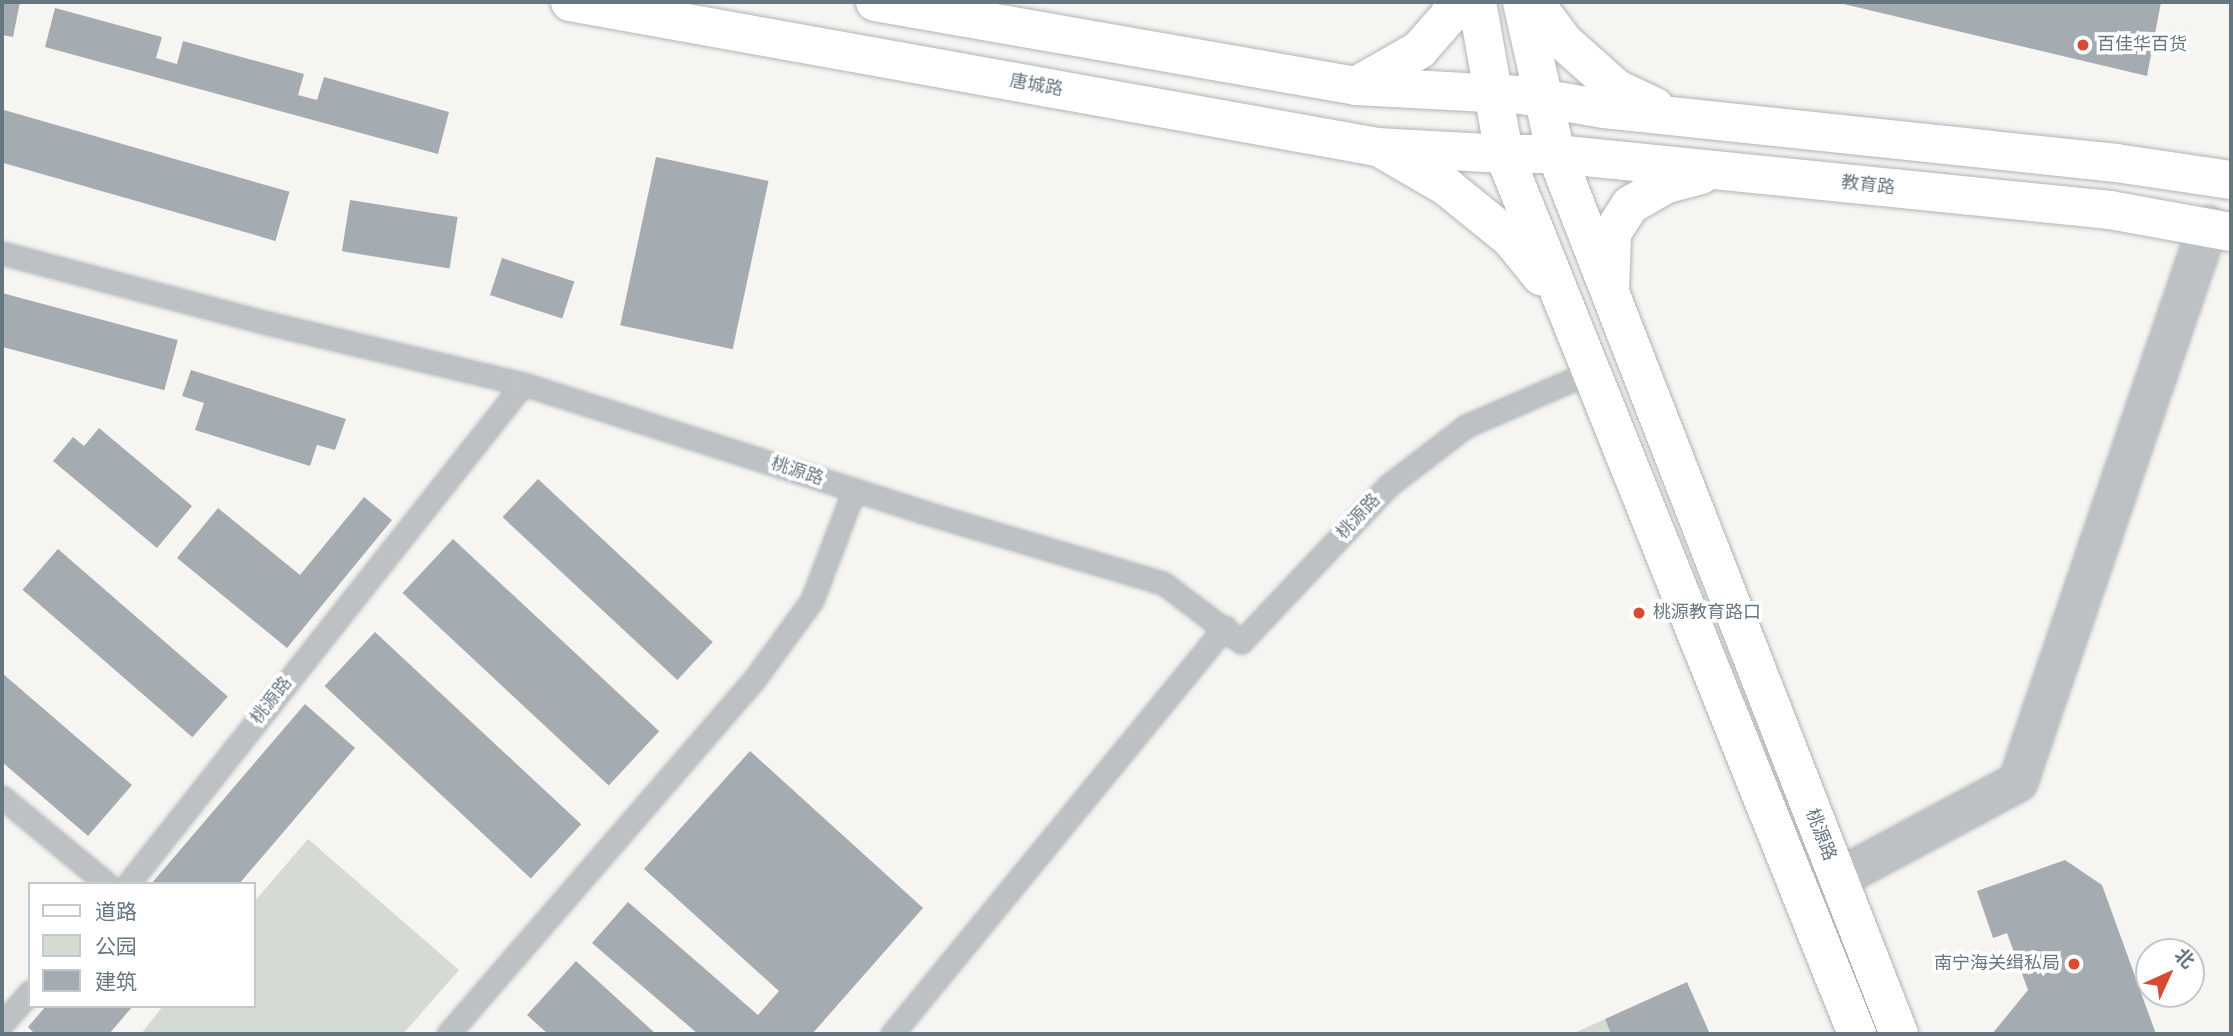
<!DOCTYPE html>
<meta charset="utf-8">
<style>
body{margin:0}
#map{position:relative;width:2233px;height:1036px;overflow:hidden;background:#f6f5f2;font-family:"Source Sans 3","Noto Sans SC",sans-serif}
div>[style]{position:absolute}
[style*='--x']{left:calc(var(--x)*1px);top:calc(var(--y)*1px);width:calc(var(--w)*1px);rotate:calc(var(--a)*1deg)}
.green>*{inset:0;background:#d5dad2}
.building>*{inset:0;background:#a5acb1;transform-origin:0 0}
.roads{filter:drop-shadow(0 0 2px #afb5b9) drop-shadow(0 0 2px #afb5b9)}
.service>*{height:21px;margin:-10.5px;padding:0 10.5px;transform-origin:10.5px;border-radius:10.5px;background:#bdc1c4}
.minor>*{height:38px;margin:-19px;padding:0 19px;transform-origin:19px;border-radius:19px;background:#bdc1c4}
.secondary>*{height:38px;margin:-19px;padding:0 19px;transform-origin:19px;border-radius:19px;background:#fff}
.primary>*{height:38px;margin:-19px;padding:0 19px;transform-origin:19px;border-radius:19px;background:#fff}
.dots>*{width:19px;height:19px;translate:-50% -50%;box-sizing:border-box;border:4px solid #fff;border-radius:50%}
span{translate:-50% -50%;white-space:nowrap;text-align:center;line-height:1.15;-webkit-text-stroke:7px #fff;paint-order:stroke}
.poi-label{font-size:18px;color:#677781}
.left{translate:0 -50%;text-align:left}
.right{translate:-100% -50%;text-align:right}
.street-label{font-size:18px;color:#677781}
.frame{position:absolute;inset:0;border:4px solid #677781;pointer-events:none}
.legend{position:absolute;left:28px;top:882px;width:228px;height:126px;box-sizing:border-box;background:#fff;border:2px solid #c2c9cd;margin:0;padding:9px 12px;list-style:none;font-size:21px;color:#677781}
.legend li{display:flex;align-items:center;gap:14px;height:35px}
.legend b{width:35px;border:2px solid #c2c9cd}
.north{position:absolute;left:2135px;top:938px;width:70px;height:70px;box-sizing:border-box;background:#fff;border:2px solid #c2c9cd;border-radius:50%;rotate:45deg;font-size:19px;font-weight:700;line-height:28px;text-align:center;color:#677781}
.north::after{content:'';display:block;margin:auto;width:24px;height:32px;background:#d64b31;clip-path:polygon(50% 0,100% 100%,50% 72%,0 100%)}
</style>
<div id="map">
<div class="green">
<i style="clip-path:polygon(308px 839px,459px 970px,403px 1034px,141px 1034px,163px 1006px,254px 1006px,254px 902px)"></i>
<i style="clip-path:polygon(1605px 1019px,1611px 1034px,1572px 1034px)"></i>
</div>
<div class="building">
<i style="clip-path:polygon(2px 2px,20px 2px,13px 37px,2px 35px)"></i>
<i style="clip-path:polygon(1835px 2px,2161px 2px,2147px 76px)"></i>
<i style="clip-path:polygon(55px 8px,162px 37px,156px 58px,177px 64px,183px 41px,304px 74px,298px 95px,317px 100px,324px 77px,449px 112px,438px 154px,45px 47px)"></i>
<i style="left:4px;top:110px;width:297px;height:51px;rotate:16deg"></i>
<i style="left:656px;top:157px;width:115px;height:172px;rotate:12deg"></i>
<i style="left:350px;top:200px;width:109px;height:52px;rotate:9deg"></i>
<i style="left:502px;top:258px;width:76px;height:39px;rotate:18deg"></i>
<i style="left:2px;top:293px;width:182px;height:52px;rotate:15deg"></i>
<i style="clip-path:polygon(191px 370px,346px 419px,335px 450px,317px 445px,310px 466px,195px 430px,204px 403px,182px 396px)"></i>
<i style="clip-path:polygon(99px 428px,192px 506px,157px 548px,53px 461px,73px 437px,84px 446px)"></i>
<i style="left:538px;top:479px;width:239px;height:52px;rotate:43deg"></i>
<i style="clip-path:polygon(364px 497px,392px 520px,287px 648px,177px 558px,218px 508px,300px 575px)"></i>
<i style="left:453px;top:539px;width:282px;height:74px;rotate:43deg"></i>
<i style="left:58px;top:549px;width:225px;height:54px;rotate:41deg"></i>
<i style="left:375px;top:632px;width:282px;height:74px;rotate:43deg"></i>
<i style="clip-path:polygon(2px 673px,132px 785px,88px 836px,2px 762px)"></i>
<i style="clip-path:polygon(305px 704px,355px 748px,292px 822px,239px 884px,151px 884px)"></i>
<i style="clip-path:polygon(750px 751px,923px 908px,812px 1034px,698px 1034px,592px 943px,628px 902px,758px 1015px,779px 991px,644px 869px)"></i>
<i style="clip-path:polygon(2065px 860px,2102px 885px,2156px 1034px,1992px 1034px,2028px 990px,2007px 933px,1993px 938px,1977px 891px)"></i>
<i style="clip-path:polygon(576px 961px,656px 1034px,548px 1034px,527px 1015px)"></i>
<i style="clip-path:polygon(1687px 982px,1710px 1034px,1611px 1034px,1605px 1019px)"></i>
<i style="clip-path:polygon(46px 1006px,133px 1006px,109px 1034px,35px 1034px,28px 1027px)"></i>
</div>
<div class="roads">
<div class="service">
<i style="--x:2;--y:253;--w:274;--a:14.8"></i>
<i style="--x:267;--y:323;--w:263;--a:13.4"></i>
<i style="--x:2;--y:797;--w:136;--a:39.6"></i>
<i style="--x:128;--y:884;--w:637;--a:-51.69"></i>
<i style="--x:523;--y:384;--w:420;--a:17.7"></i>
<i style="--x:923;--y:512;--w:250;--a:16.5"></i>
<i style="--x:1163;--y:583;--w:98;--a:37.1"></i>
<i style="--x:1241;--y:642;--w:216;--a:-46.7"></i>
<i style="--x:1389;--y:485;--w:97;--a:-37.5"></i>
<i style="--x:1466;--y:426;--w:133;--a:-23.5"></i>
<i style="--x:2;--y:1024;--w:43;--a:-48.8"></i>
<i style="--x:448;--y:1034;--w:467;--a:-49.2"></i>
<i style="--x:753;--y:681;--w:100;--a:-53.9"></i>
<i style="--x:812;--y:600;--w:118;--a:-69.1"></i>
<i style="--x:892;--y:1034;--w:526;--a:-50.71"></i>
</div>
<div class="minor">
<i style="--x:1837;--y:879;--w:205;--a:-28.2"></i>
<i style="--x:2018;--y:782;--w:588;--a:-71.13"></i>
</div>
<div class="secondary">
<i style="--x:1534;--y:2;--w:50;--a:53.1"></i>
<i style="--x:1564;--y:42;--w:71;--a:41.6"></i>
<i style="--x:1617;--y:89;--w:42;--a:25.3"></i>
<i style="--x:1522;--y:95;--w:83;--a:9.7"></i>
<i style="--x:1604;--y:109;--w:515;--a:6.02"></i>
<i style="--x:2116;--y:163;--w:116;--a:8.4"></i>
<i style="--x:1504;--y:154;--w:52;--a:0"></i>
<i style="--x:1556;--y:154;--w:557;--a:5.77"></i>
<i style="--x:2110;--y:210;--w:123;--a:10.3"></i>
<i style="--x:1610;--y:291;--w:58;--a:-88"></i>
<i style="--x:1612;--y:233;--w:33;--a:-57"></i>
<i style="--x:1630;--y:205;--w:39;--a:-30"></i>
<i style="--x:1664;--y:185;--w:38;--a:-15"></i>
</div>
<div class="primary">
<i style="--x:570;--y:2;--w:820;--a:10.19"></i>
<i style="--x:1377;--y:147;--w:127;--a:3.2"></i>
<i style="--x:875;--y:2;--w:488;--a:9.9"></i>
<i style="--x:1356;--y:86;--w:164;--a:3.1"></i>
<i style="--x:1477;--y:2;--w:154;--a:79.9"></i>
<i style="--x:1504;--y:154;--w:948;--a:68.14"></i>
<i style="--x:1522;--y:2;--w:156;--a:77.4"></i>
<i style="--x:1556;--y:154;--w:944;--a:68.71"></i>
<i style="--x:1356;--y:86;--w:73;--a:-29.7"></i>
<i style="--x:1419;--y:50;--w:45;--a:-48.6"></i>
<i style="--x:1449;--y:16;--w:15;--a:-70"></i>
<i style="--x:1385;--y:151;--w:72;--a:30.1"></i>
<i style="--x:1447;--y:187;--w:82;--a:39.1"></i>
<i style="--x:1511;--y:239;--w:48;--a:51"></i>
</div>
</div>
<div class="dots">
<i style="left:2083px;top:45px;background:#d64b31"></i>
<i style="left:1639px;top:613px;background:#d64b31"></i>
<i style="left:2074px;top:964px;background:#d64b31"></i>
</div>
<div class="poi-label">
<span class="left" style="left:2097px;top:45px">百佳华百货</span>
<span class="left" style="left:1653px;top:613px">桃源教育路口</span>
<span class="right" style="left:2060px;top:964px">南宁海关缉私局</span>
</div>
<div class="street-label">
<span style="left:1036px;top:86px;rotate:10deg">唐城路</span>
<span style="left:1868px;top:186px;rotate:6deg">教育路</span>
<span style="left:797px;top:472px;rotate:18deg">桃源路</span>
<span style="left:1359px;top:517px;rotate:-47deg">桃源路</span>
<span style="left:272px;top:701px;rotate:-52deg">桃源路</span>
<span style="left:1820px;top:835px;rotate:69deg">桃源路</span>
</div>
<div class="frame"></div>
<ul class="legend">
<li><b style="height:9px;background:#fff"></b>道路</li>
<li><b style="height:19px;background:#d5dad2"></b>公园</li>
<li><b style="height:19px;background:#a5acb1"></b>建筑</li>
</ul>
<div class="north">北</div>
</div>
